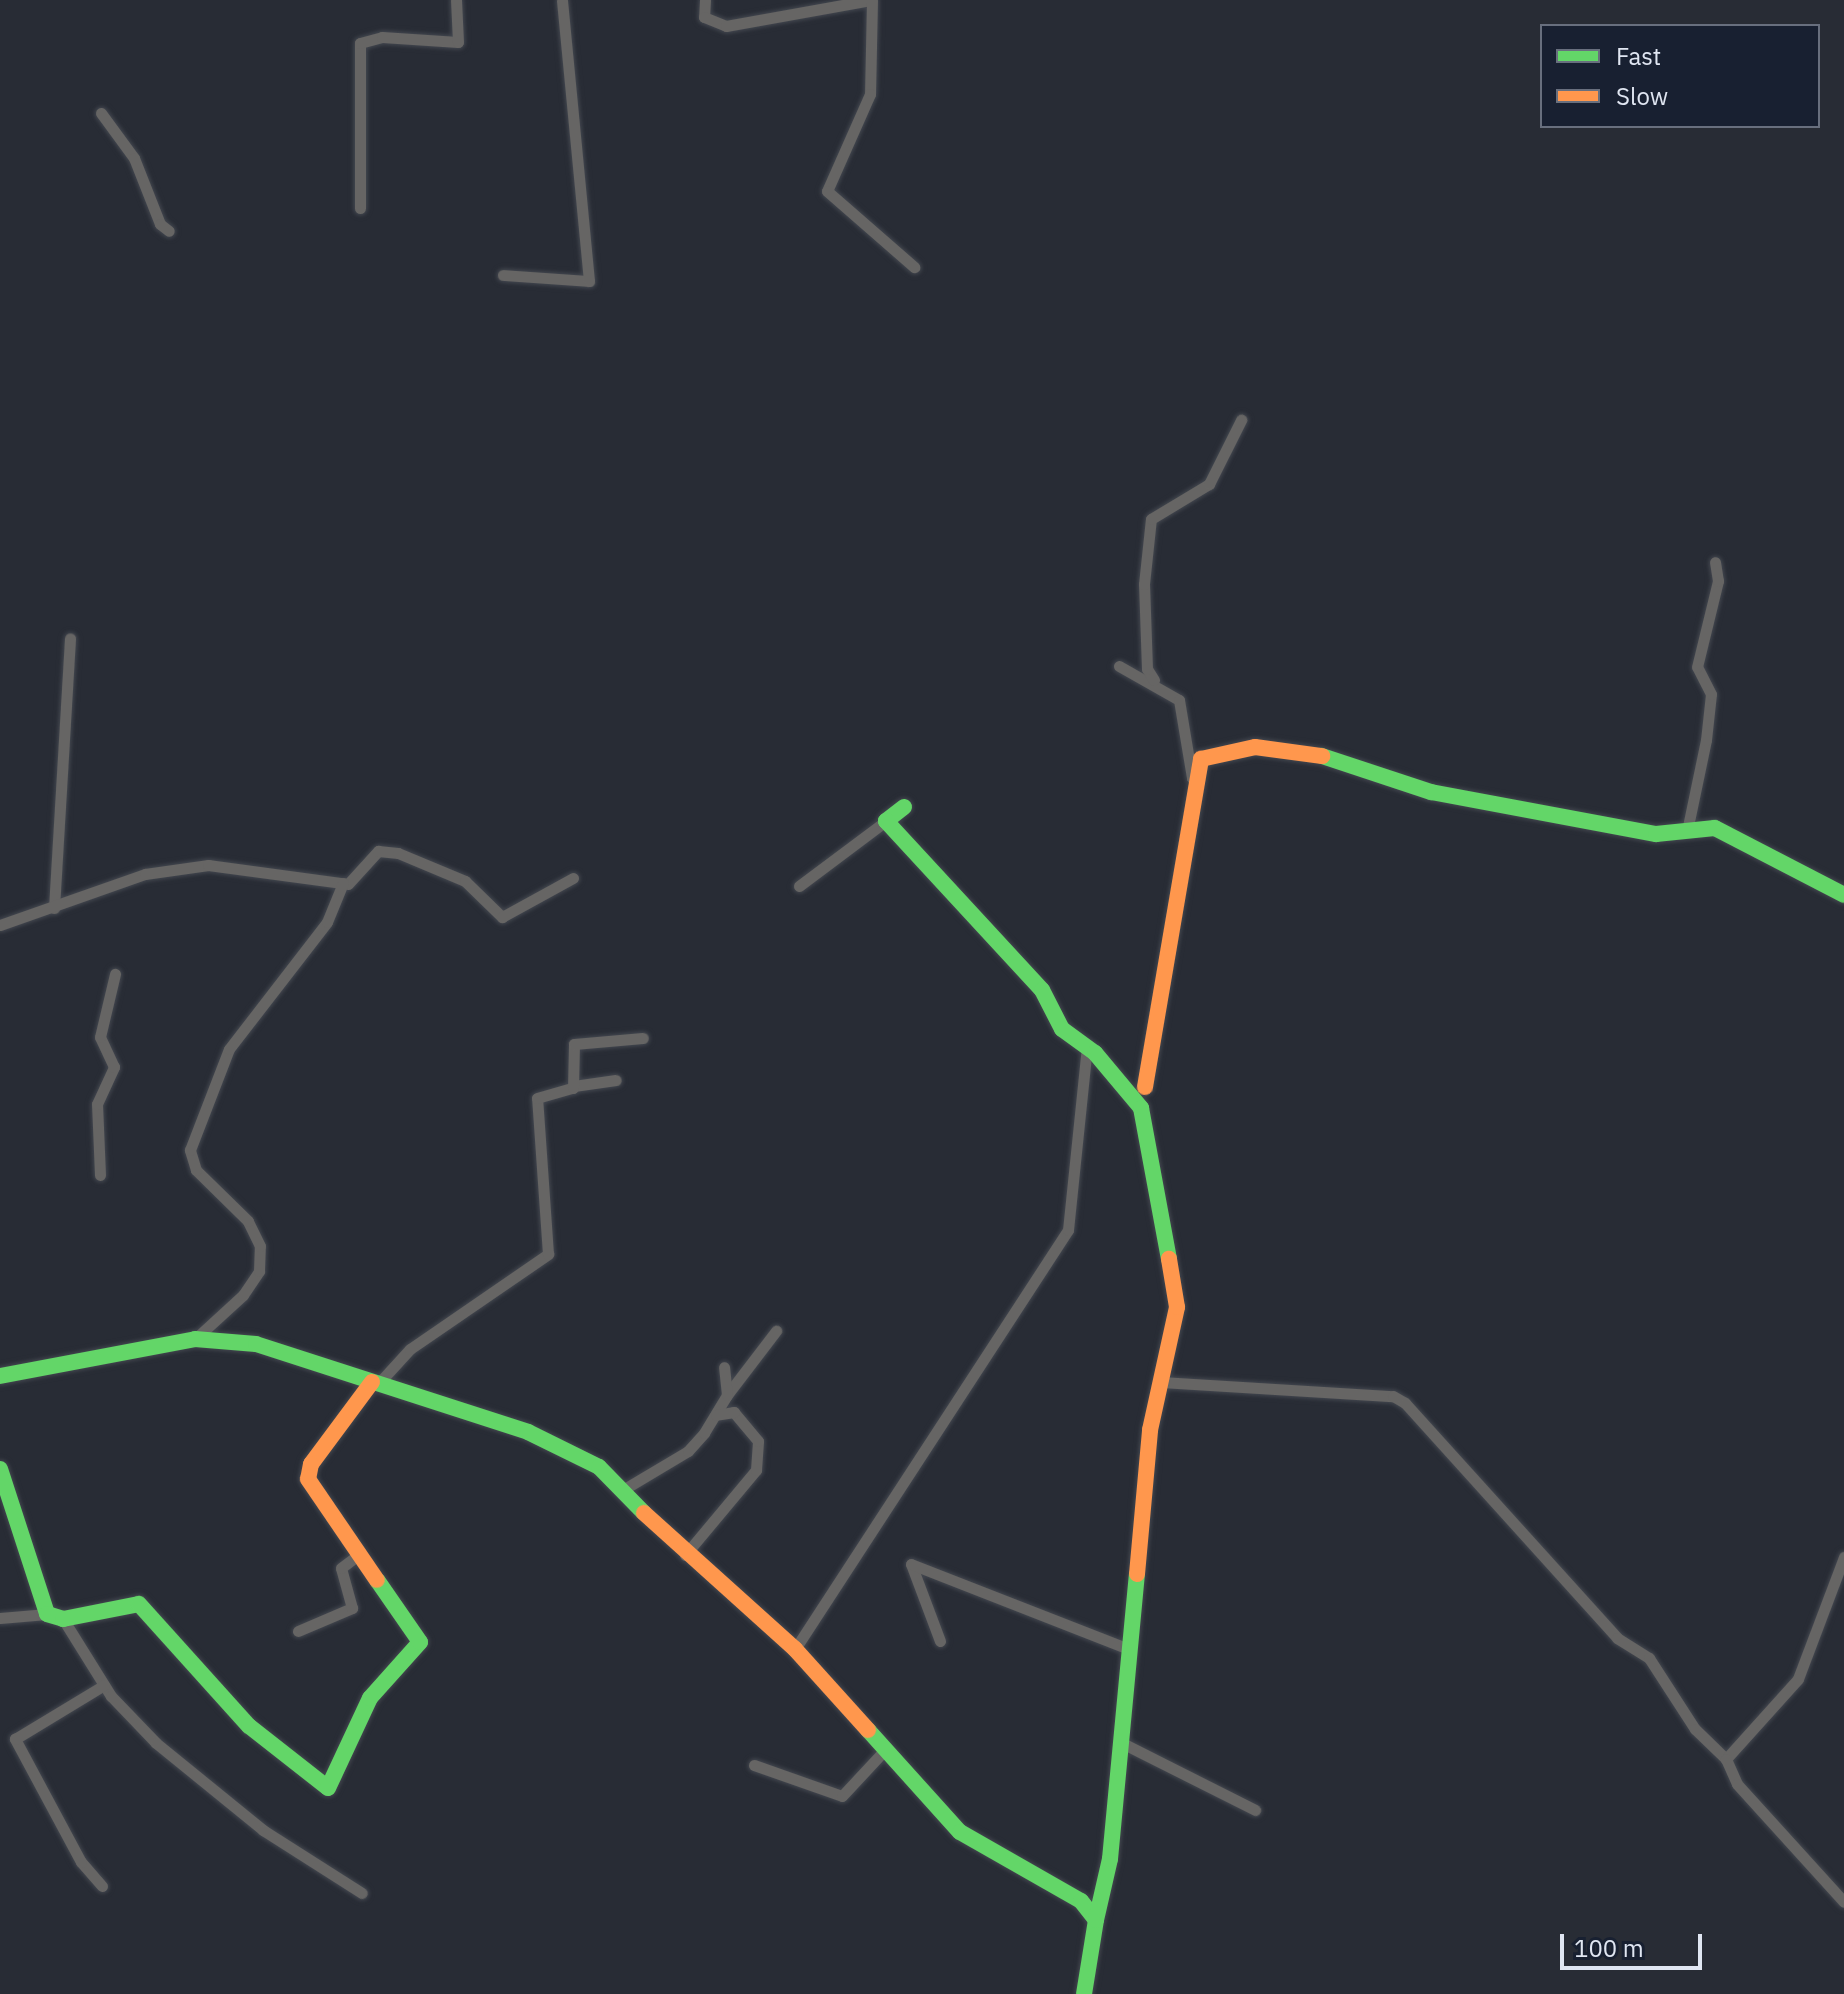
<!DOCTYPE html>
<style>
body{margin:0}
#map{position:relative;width:1844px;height:1994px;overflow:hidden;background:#282c35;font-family:"IBM Plex Sans",sans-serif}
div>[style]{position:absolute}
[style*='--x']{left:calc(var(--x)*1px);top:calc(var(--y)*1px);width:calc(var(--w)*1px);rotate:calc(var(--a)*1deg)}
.roads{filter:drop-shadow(0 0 2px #43474f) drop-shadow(0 0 2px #43474f)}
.street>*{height:11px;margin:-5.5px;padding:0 5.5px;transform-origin:5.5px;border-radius:5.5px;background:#666564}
.fast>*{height:16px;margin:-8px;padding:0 8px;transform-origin:8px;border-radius:8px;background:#63d668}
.slow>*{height:16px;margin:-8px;padding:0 8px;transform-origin:8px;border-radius:8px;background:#ff974d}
span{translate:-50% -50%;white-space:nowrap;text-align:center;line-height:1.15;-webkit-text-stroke:6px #182031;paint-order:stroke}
.legend{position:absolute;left:1540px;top:24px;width:280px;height:104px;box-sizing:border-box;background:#182031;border:2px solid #686f7e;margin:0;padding:10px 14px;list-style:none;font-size:24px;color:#e0e6f2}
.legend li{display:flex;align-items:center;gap:16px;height:40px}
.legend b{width:40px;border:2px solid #686f7e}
.scale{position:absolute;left:1560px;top:1934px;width:142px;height:36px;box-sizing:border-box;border:4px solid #e0e6f2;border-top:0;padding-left:10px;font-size:24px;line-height:28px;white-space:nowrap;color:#e0e6f2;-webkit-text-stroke:6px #182031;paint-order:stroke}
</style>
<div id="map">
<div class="roads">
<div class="street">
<i style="--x:705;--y:0;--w:17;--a:93"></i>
<i style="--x:704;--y:17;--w:24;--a:22"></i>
<i style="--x:726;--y:26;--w:147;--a:-10.2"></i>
<i style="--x:872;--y:0;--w:94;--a:91.2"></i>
<i style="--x:870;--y:94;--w:106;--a:113.9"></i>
<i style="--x:827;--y:191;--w:116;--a:41.1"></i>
<i style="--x:101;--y:113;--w:56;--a:53.7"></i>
<i style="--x:134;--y:158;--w:71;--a:68.5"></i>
<i style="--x:160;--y:224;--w:11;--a:38"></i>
<i style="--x:360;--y:208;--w:165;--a:-90"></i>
<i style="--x:360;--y:43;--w:23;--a:-15"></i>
<i style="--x:382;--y:37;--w:76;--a:3.8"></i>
<i style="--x:458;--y:42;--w:42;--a:-92.7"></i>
<i style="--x:503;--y:275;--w:86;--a:4"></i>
<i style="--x:589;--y:281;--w:282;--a:-95.5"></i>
<i style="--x:1119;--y:666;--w:69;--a:29.5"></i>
<i style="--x:1179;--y:700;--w:79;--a:80.5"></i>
<i style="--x:1192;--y:778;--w:6;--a:-51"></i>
<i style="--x:1154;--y:680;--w:13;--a:-122"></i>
<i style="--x:1147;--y:669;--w:85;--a:-92"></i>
<i style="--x:1144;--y:584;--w:65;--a:-83.9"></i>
<i style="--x:1151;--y:519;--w:68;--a:-31.1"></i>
<i style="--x:1209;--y:484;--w:72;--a:-63.4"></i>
<i style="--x:1687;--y:831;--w:93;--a:-78.2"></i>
<i style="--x:1706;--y:740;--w:46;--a:-83.8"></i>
<i style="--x:1711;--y:694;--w:30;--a:-117"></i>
<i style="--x:1697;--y:667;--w:89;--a:-76.3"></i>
<i style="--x:1718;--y:581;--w:19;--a:-99"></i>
<i style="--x:799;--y:886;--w:109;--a:-36.8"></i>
<i style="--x:54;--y:908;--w:270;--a:-86.6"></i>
<i style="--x:0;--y:925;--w:154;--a:-19.4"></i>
<i style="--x:145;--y:874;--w:64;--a:-8.1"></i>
<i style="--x:208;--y:865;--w:141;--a:7.7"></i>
<i style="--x:348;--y:884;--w:45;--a:-47.7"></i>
<i style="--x:378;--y:851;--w:20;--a:6"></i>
<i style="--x:398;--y:853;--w:73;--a:22.7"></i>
<i style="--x:465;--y:881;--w:52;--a:44.2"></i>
<i style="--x:502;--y:917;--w:81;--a:-28.8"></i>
<i style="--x:574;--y:1086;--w:42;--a:-8.1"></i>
<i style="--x:100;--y:1175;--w:71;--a:-92.4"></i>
<i style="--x:97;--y:1104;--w:41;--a:-65.3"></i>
<i style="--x:114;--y:1067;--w:33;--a:-115"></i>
<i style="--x:100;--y:1037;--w:65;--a:-76.6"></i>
<i style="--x:195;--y:1339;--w:65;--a:-42.5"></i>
<i style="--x:243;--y:1295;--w:29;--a:-56"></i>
<i style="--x:259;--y:1271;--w:25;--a:-88"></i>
<i style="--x:260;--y:1246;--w:28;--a:-116"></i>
<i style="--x:248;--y:1221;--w:73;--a:-135.6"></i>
<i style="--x:196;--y:1170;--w:21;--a:-107"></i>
<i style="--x:190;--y:1150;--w:108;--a:-68.9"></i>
<i style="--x:229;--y:1049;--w:160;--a:-52.3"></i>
<i style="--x:327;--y:922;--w:42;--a:-67.7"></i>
<i style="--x:1161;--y:1382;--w:232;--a:3.5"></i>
<i style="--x:1393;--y:1396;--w:14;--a:30"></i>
<i style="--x:1405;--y:1403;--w:316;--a:47.9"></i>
<i style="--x:1617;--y:1638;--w:38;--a:32"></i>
<i style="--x:1649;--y:1658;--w:85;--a:57.1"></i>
<i style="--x:1695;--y:1729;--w:43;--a:44.1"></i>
<i style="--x:378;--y:1384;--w:47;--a:-47.6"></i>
<i style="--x:410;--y:1349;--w:168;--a:-34.5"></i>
<i style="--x:548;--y:1254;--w:156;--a:-94"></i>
<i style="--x:537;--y:1098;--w:37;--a:-16"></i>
<i style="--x:573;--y:1088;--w:44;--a:-88.7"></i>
<i style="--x:574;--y:1044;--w:69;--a:-5"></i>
<i style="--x:727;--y:1395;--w:81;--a:-52.6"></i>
<i style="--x:626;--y:1488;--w:72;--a:-30.8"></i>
<i style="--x:688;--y:1451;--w:24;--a:-48"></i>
<i style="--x:704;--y:1433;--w:44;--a:-58.8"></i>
<i style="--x:727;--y:1395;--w:28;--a:-96"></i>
<i style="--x:685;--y:1555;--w:111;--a:-50.1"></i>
<i style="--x:756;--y:1470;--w:29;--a:-86"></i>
<i style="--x:758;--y:1441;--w:38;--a:-130"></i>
<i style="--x:734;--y:1412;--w:18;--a:171"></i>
<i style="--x:1844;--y:1557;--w:130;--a:110.7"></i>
<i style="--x:1798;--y:1679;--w:108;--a:132"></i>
<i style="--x:1726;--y:1759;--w:27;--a:66"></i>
<i style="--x:1737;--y:1784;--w:159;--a:47.8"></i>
<i style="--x:0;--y:1618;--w:47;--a:-4.9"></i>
<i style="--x:63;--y:1619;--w:91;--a:58.1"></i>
<i style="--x:111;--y:1696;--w:65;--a:46.2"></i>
<i style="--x:156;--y:1743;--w:138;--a:39.1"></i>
<i style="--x:263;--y:1830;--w:117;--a:32.5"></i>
<i style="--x:298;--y:1631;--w:59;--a:-23.1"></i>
<i style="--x:352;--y:1608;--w:41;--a:-105.4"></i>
<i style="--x:341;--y:1568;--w:20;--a:-37"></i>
<i style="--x:940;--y:1641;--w:82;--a:-110.6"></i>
<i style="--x:911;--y:1564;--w:234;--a:21.3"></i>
<i style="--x:795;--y:1649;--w:500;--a:-56.91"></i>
<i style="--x:1068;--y:1230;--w:184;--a:-84.1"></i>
<i style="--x:1122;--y:1743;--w:149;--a:26.7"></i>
<i style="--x:754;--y:1765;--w:93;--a:19.4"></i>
<i style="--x:842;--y:1796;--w:60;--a:-47"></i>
<i style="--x:102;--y:1886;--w:32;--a:-131"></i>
<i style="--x:81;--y:1862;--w:140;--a:-118.2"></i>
<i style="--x:15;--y:1739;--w:104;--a:-31.2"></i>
</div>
<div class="fast">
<i style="--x:1322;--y:756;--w:115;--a:18.3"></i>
<i style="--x:1431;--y:792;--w:229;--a:10.6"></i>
<i style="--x:1656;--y:834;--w:59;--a:-5.8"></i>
<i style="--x:1715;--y:828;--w:145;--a:27.4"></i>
<i style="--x:904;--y:807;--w:23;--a:142"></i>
<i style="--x:886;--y:821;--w:230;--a:47.3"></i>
<i style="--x:1042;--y:990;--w:44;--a:62.9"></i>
<i style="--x:1062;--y:1029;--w:41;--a:36"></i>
<i style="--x:1095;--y:1053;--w:72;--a:50.1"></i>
<i style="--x:1141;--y:1108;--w:154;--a:79.5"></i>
<i style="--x:0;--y:1376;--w:198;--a:-10.7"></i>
<i style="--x:195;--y:1339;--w:61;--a:4.7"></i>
<i style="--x:256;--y:1344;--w:286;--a:17.9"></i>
<i style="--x:528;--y:1432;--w:79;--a:26.2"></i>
<i style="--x:599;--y:1467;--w:64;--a:45.6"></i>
<i style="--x:0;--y:1469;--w:152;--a:72"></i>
<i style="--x:47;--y:1614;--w:17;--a:17"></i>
<i style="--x:63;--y:1619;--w:77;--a:-11.2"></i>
<i style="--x:139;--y:1604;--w:164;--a:48"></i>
<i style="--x:249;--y:1726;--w:100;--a:38.1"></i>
<i style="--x:328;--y:1788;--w:99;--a:-65"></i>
<i style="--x:370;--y:1698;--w:75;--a:-48.2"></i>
<i style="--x:420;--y:1642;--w:75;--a:-124.7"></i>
<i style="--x:868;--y:1730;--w:137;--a:48"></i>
<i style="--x:960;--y:1832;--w:139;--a:29.7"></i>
<i style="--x:1081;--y:1901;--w:24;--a:52"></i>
<i style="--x:1096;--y:1920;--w:75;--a:99.2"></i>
<i style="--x:1096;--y:1920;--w:63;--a:-77.1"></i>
<i style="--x:1110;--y:1859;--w:286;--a:-84.6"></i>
</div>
<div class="slow">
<i style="--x:1145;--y:1087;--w:333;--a:-80.3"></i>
<i style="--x:1201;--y:759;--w:55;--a:-12.5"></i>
<i style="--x:1255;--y:747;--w:68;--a:7.7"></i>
<i style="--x:372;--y:1382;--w:102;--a:126.6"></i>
<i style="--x:311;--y:1464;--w:15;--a:101"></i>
<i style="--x:308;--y:1479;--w:122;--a:55.7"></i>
<i style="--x:644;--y:1513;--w:203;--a:42"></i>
<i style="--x:795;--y:1649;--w:109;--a:48"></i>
<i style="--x:1137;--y:1574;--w:145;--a:-84.8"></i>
<i style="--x:1150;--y:1430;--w:126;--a:-77.6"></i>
<i style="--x:1177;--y:1307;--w:49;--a:-99.5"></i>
</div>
</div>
<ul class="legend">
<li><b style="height:10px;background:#63d668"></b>Fast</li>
<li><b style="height:10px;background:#ff974d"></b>Slow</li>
</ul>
<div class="scale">100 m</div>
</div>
